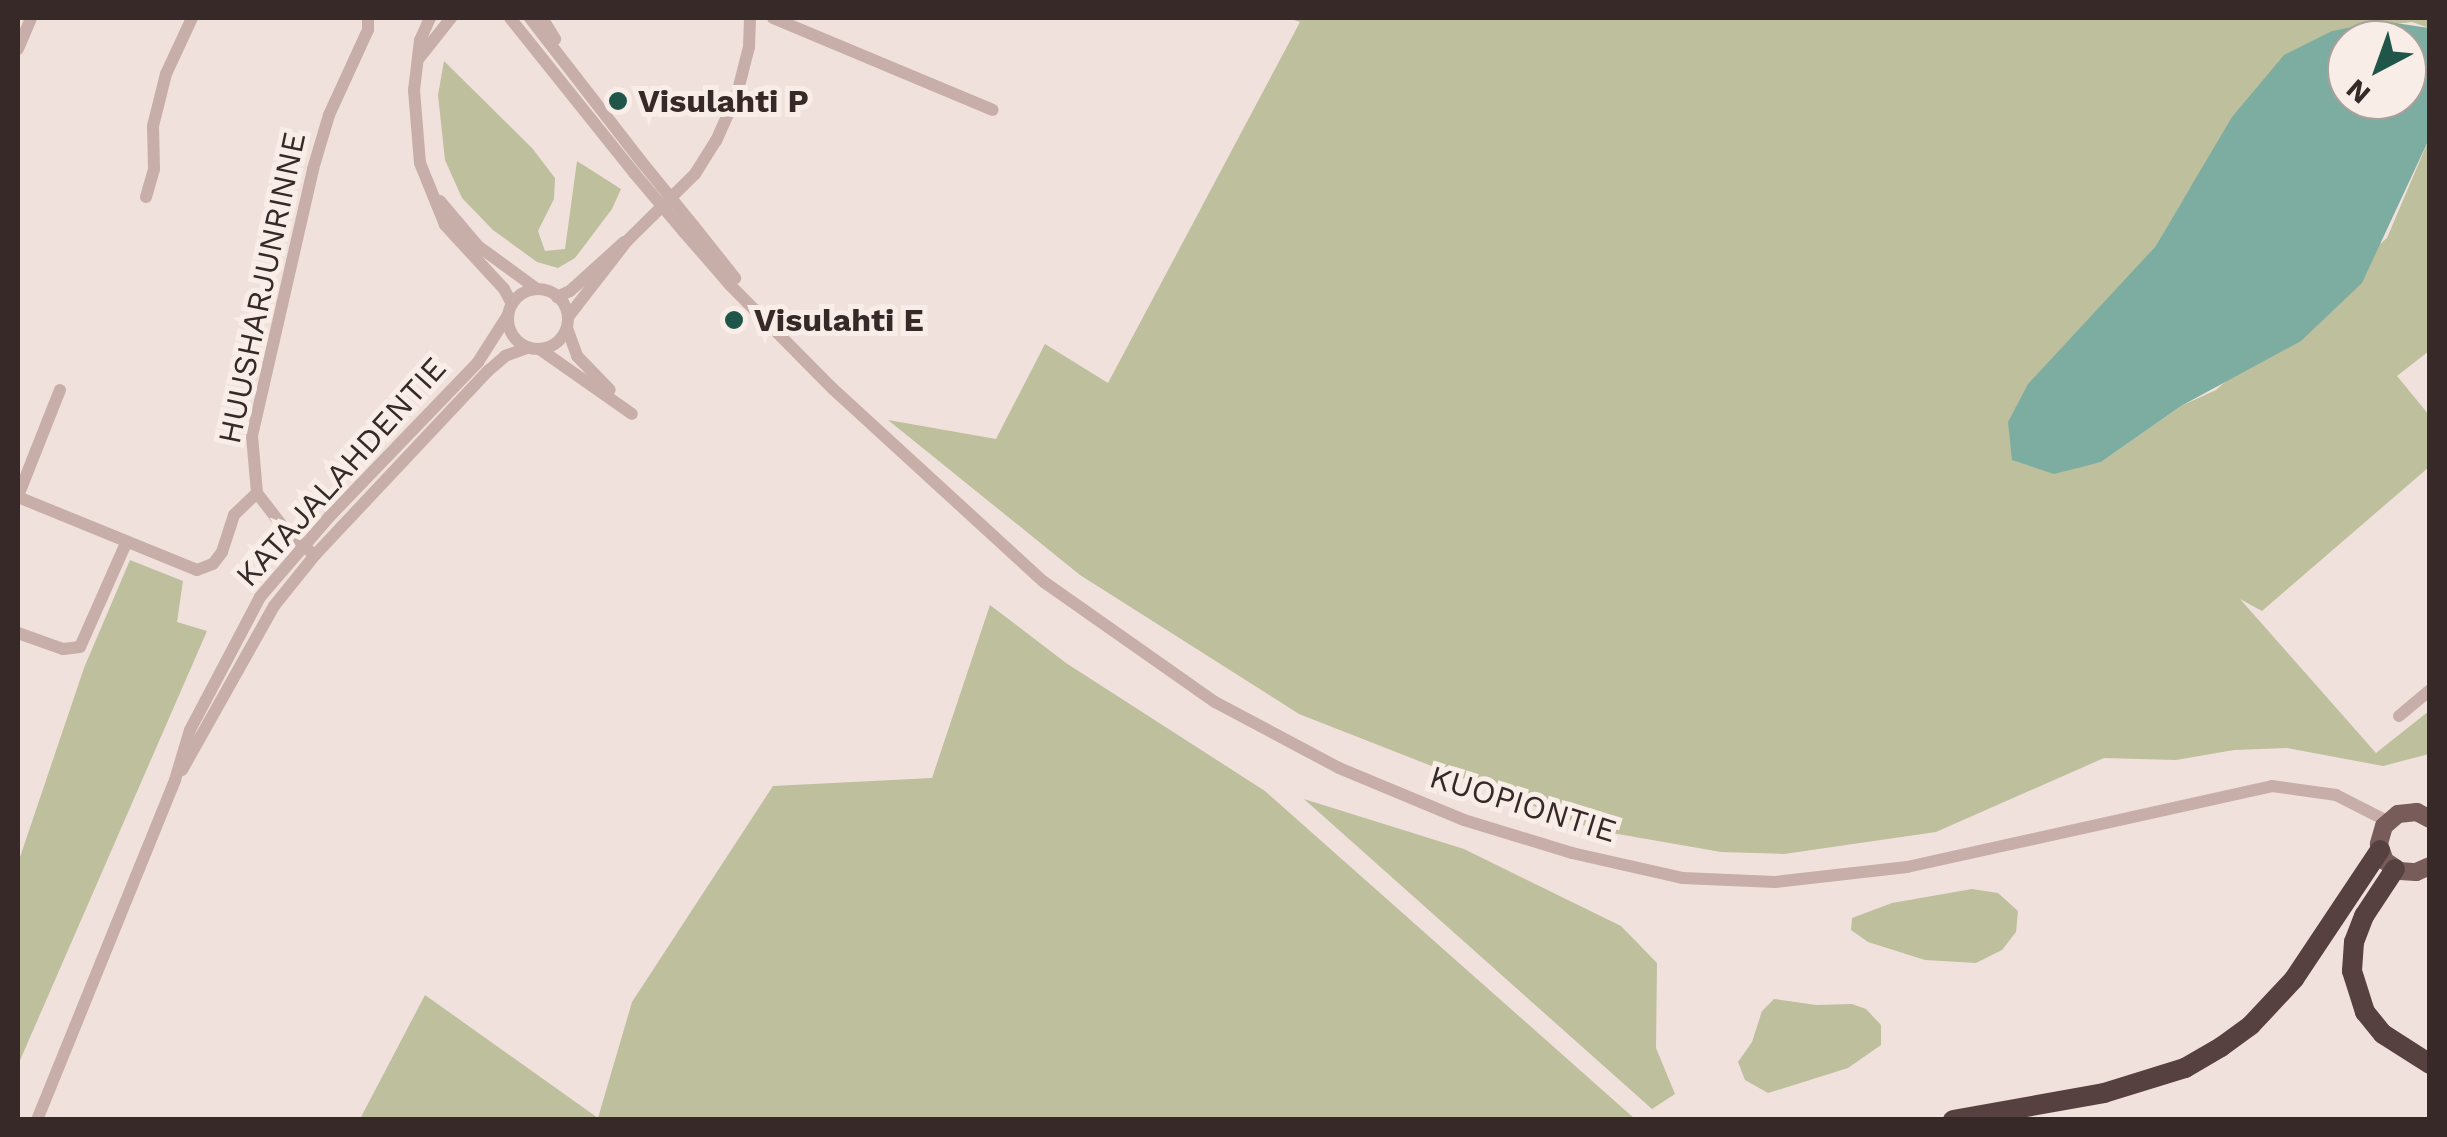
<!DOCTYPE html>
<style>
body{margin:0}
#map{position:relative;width:2447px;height:1137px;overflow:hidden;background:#f1e1dc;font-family:"Work Sans",sans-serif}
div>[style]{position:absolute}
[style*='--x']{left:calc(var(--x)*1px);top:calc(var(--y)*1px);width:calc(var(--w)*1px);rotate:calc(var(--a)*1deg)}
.green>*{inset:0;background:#bdbf9d}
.water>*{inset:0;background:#7dada1}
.minor>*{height:12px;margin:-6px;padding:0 6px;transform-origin:6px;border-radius:6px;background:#c8aea9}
.minor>.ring{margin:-6px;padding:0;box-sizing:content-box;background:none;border:12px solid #c8aea9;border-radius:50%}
.major>*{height:18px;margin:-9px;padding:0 9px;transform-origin:9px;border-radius:9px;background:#775c5a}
.highway>*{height:20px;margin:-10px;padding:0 10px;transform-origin:10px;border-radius:10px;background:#564140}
.minor-bridge>*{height:12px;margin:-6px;padding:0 6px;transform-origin:6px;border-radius:6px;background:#c8aea9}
.dots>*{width:28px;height:28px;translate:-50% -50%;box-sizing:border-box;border:5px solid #f9ede8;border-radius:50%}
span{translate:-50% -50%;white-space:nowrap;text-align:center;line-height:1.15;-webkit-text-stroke:10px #f9ede8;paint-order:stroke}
.poi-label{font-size:32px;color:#362928;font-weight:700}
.left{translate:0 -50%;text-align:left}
.street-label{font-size:32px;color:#362928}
.frame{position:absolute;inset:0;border:20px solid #362928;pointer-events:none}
.north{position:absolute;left:2327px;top:20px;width:100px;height:100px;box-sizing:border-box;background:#f9ede8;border:2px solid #ab9f9b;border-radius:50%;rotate:221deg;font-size:28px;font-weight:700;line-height:40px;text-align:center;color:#362928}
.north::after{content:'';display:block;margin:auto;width:35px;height:45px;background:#20554a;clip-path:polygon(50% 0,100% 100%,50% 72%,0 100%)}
</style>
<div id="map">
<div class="green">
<i style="clip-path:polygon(1288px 18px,2429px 18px,2429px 28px,2412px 22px,2332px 31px,2190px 188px,2155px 247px,2111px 298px,2078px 466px,2101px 462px,2181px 406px,2216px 390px,2387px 238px,2429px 139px,2429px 351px,2397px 376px,2429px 415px,2429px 467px,2262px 611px,2240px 599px,2376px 753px,2429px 711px,2429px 754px,2383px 766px,2287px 748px,2234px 750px,2176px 760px,2104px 758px,1936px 832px,1784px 854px,1721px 852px,1595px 830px,1299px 714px,1080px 575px,888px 420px,996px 439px,1045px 344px,1108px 383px,1300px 22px)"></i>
<i style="clip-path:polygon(444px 61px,532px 148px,555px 178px,554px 199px,538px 231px,545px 251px,565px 249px,577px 161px,621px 189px,612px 209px,575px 258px,558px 268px,537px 262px,493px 230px,462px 198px,445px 160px,438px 95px)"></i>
<i style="clip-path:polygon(130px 560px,183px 581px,177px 622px,207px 631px,18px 1065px,18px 863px,84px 668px)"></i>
<i style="clip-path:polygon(990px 605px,1066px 663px,1265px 791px,1635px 1119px,360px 1119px,425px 995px,598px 1118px,632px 1002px,773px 786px,932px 778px)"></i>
<i style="clip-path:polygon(1304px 799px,1464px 849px,1621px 926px,1657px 963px,1656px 1048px,1675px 1094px,1652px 1109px)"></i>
<i style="clip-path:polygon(1972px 889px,1998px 893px,2018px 911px,2016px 932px,2002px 950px,1976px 963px,1925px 960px,1868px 942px,1851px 930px,1852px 918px,1892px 903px)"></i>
<i style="clip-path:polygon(1774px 999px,1816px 1005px,1852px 1004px,1866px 1009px,1881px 1025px,1881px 1045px,1848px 1068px,1768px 1093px,1745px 1080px,1738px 1062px,1752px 1042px,1762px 1011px)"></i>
</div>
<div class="water">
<i style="clip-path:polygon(evenodd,2382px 21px,2429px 28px,2429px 139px,2362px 283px,2301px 341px,2181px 406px,2101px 462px,2054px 474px,2012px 460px,2008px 422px,2028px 384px,2155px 247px,2232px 117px,2284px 55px,2332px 31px,2382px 21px,2347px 40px,2407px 40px,2407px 100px,2347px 100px,2347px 40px)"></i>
</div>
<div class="minor">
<i style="--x:430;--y:18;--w:24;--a:114"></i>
<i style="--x:420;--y:40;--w:50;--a:96.8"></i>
<i style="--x:414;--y:90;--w:73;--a:85.3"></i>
<i style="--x:420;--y:163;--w:67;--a:68"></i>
<i style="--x:445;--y:225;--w:87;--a:47.3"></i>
<i style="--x:504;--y:289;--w:17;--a:62"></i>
<i style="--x:510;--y:18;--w:200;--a:51.3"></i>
<i style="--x:530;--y:18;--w:187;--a:52.2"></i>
<i style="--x:542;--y:18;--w:25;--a:58"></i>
<i style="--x:773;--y:18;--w:238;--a:22.7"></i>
<i style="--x:18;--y:49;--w:34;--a:-67"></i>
<i style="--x:420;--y:57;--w:50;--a:-51.5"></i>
<i style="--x:146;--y:197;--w:29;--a:-74"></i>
<i style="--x:154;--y:169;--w:43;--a:-91.3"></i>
<i style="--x:153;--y:126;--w:54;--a:-76"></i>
<i style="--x:166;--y:74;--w:62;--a:-65.1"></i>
<i style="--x:440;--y:201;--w:59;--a:49.8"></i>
<i style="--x:478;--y:246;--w:73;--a:36.1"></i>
<i style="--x:693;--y:225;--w:68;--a:51.6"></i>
<i style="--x:684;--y:232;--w:70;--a:49"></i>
<i style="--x:730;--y:285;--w:145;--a:45.3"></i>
<i style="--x:832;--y:388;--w:287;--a:42.5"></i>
<i style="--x:1044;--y:582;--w:209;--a:35.1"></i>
<i style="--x:1215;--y:702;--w:140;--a:28"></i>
<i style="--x:1339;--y:768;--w:135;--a:22.6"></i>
<i style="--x:1464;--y:820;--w:113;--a:17"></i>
<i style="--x:1572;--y:853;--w:114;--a:12.7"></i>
<i style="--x:1683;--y:878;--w:92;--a:2.5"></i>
<i style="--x:1775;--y:882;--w:133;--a:-6.5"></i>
<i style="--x:1907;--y:867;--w:374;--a:-12.5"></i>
<i style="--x:2272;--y:786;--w:65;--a:8"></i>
<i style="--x:2336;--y:795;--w:57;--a:27"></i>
<i class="ring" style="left:508px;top:289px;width:48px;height:48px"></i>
<i style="--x:557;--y:297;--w:14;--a:-25"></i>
<i style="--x:570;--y:291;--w:73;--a:-42.2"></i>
<i style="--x:568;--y:317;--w:96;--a:-52.2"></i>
<i style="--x:627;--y:241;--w:95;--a:-44.6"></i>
<i style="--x:695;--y:174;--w:39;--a:-58"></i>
<i style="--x:716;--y:141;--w:51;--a:-65.9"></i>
<i style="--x:737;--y:94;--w:49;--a:-75.7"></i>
<i style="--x:749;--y:47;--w:29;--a:-88"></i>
<i style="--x:567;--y:328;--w:30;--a:70"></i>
<i style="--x:577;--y:356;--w:47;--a:45.9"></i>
<i style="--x:541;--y:350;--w:111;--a:35.1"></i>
<i style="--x:18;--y:496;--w:114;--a:-68.4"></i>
<i style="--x:18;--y:497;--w:193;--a:22.2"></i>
<i style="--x:197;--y:570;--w:17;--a:-21"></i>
<i style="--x:213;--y:564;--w:15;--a:-53"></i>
<i style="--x:222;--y:552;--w:39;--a:-72"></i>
<i style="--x:234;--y:515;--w:32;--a:-44"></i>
<i style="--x:315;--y:555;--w:31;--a:-143"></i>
<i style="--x:290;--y:536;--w:54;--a:-127.5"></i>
<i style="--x:257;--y:493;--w:57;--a:-95"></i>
<i style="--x:252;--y:436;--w:274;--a:-77.1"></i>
<i style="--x:313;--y:169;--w:56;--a:-73.5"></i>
<i style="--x:329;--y:115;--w:94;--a:-65.4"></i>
<i style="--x:368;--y:30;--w:12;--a:-90"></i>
<i style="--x:18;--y:633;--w:48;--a:19.6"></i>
<i style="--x:63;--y:649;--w:17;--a:-7"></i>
<i style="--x:80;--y:647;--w:114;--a:-66.1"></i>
<i style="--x:2399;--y:716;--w:40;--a:-40"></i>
<i style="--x:182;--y:770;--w:188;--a:-60.7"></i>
<i style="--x:274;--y:606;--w:65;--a:-51.2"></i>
<i style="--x:315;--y:555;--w:253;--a:-46.8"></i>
<i style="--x:488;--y:371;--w:23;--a:-41"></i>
<i style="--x:505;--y:356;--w:23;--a:-20"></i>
<i style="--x:37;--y:1120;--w:367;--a:-67.9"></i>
<i style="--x:175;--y:780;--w:52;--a:-73.3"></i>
<i style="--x:190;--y:730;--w:150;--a:-62.2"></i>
<i style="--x:260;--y:597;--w:107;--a:-49.2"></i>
<i style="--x:330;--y:516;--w:214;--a:-46.1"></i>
<i style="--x:478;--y:362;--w:56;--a:-57.4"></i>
</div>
<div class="major">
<i style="--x:2430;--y:819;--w:15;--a:-152"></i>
<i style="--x:2417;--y:812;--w:19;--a:174"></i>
<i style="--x:2398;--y:814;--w:18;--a:139"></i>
<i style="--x:2384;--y:826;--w:19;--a:106"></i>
<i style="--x:2379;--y:844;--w:18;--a:71"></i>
<i style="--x:2385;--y:861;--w:18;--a:34"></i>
<i style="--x:2400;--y:871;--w:16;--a:4"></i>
<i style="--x:2416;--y:872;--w:15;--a:-23"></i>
</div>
<div class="highway">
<i style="--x:2395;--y:869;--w:56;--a:123.4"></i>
<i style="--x:2364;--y:916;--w:28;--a:111"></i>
<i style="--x:2354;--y:942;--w:29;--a:94"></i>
<i style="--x:2352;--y:971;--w:43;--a:72.4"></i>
<i style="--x:2365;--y:1012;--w:28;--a:51"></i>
<i style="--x:2383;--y:1034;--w:56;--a:32.6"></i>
<i style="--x:1953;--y:1120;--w:153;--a:-10.1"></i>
<i style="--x:2104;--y:1093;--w:85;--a:-17.2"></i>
<i style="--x:2185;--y:1068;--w:42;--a:-30.3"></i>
<i style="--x:2221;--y:1047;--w:37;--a:-36"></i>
<i style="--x:2251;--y:1025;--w:63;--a:-46.9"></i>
<i style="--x:2294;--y:979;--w:155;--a:-56.3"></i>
</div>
<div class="minor-bridge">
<i style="--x:645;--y:166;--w:76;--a:50.9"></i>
<i style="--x:635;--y:174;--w:76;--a:49.8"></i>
</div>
<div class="dots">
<i style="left:618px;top:101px;background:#20554a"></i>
<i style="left:734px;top:320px;background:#20554a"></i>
</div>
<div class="poi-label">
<span class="left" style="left:638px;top:101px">Visulahti P</span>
<span class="left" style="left:754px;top:320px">Visulahti E</span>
</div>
<div class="street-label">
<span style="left:262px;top:288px;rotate:-78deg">HUUSHARJUNRINNE</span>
<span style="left:341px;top:472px;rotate:-48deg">KATAJALAHDENTIE</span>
<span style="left:1523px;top:804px;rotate:17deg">KUOPIONTIE</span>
</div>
<div class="frame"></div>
<div class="north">N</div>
</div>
